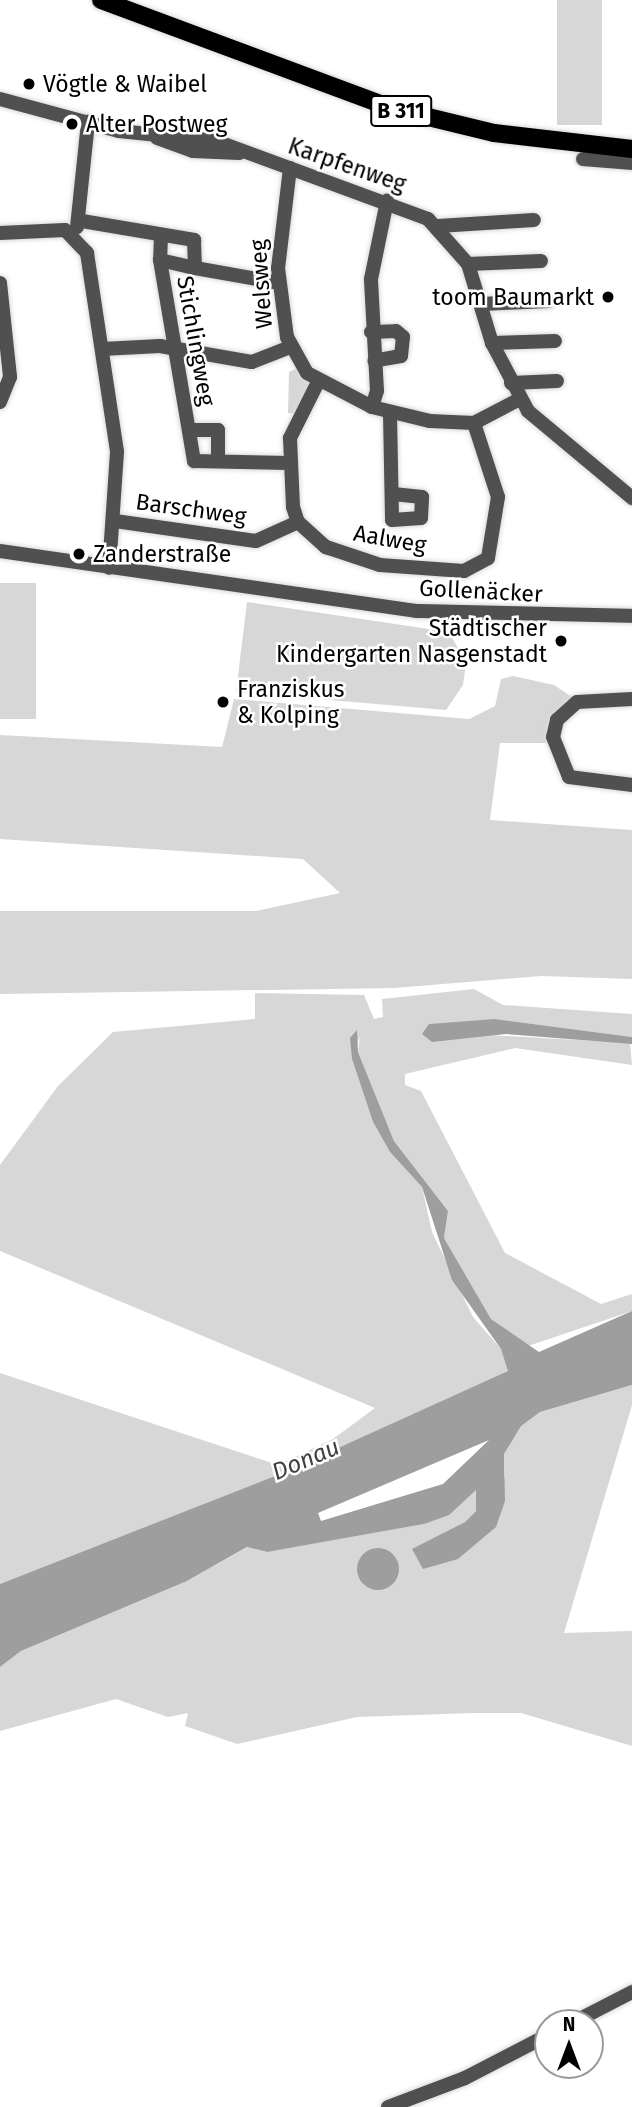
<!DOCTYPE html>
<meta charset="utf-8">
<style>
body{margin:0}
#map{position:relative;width:632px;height:2107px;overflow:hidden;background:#fff;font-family:"Fira Sans",sans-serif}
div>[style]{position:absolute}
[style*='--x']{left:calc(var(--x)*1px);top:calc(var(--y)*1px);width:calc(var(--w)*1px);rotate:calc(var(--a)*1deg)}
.green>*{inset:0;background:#d7d7d7;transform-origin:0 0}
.water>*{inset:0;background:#9e9e9e}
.round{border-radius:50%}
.roads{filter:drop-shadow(0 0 2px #dbdbdb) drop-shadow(0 0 2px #dbdbdb)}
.minor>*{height:14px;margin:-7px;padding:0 7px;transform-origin:7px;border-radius:7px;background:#505050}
.major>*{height:18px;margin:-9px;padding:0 9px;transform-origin:9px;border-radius:9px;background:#000}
.dots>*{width:19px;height:19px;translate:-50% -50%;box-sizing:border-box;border:4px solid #fff;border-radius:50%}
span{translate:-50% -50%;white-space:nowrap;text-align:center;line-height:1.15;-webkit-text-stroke:5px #fff;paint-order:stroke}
.shield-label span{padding:2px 5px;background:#fff;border:2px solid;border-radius:5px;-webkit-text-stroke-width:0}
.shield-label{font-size:21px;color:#000;font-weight:700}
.poi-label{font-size:23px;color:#000}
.left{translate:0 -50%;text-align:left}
.right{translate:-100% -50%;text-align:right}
.street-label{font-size:23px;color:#000}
.water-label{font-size:24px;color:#3f3f3f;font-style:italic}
.north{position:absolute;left:534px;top:2009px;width:70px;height:70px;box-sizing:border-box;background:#fff;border:2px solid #999;border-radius:50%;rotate:0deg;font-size:19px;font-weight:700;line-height:28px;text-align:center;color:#000}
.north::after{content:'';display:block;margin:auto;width:24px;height:32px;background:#000;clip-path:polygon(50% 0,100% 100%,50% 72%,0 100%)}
</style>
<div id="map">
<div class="green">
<i style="left:557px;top:0;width:45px;height:125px"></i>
<i style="clip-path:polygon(298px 368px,310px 384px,296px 414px,288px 413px,289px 372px)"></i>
<i style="left:0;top:583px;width:36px;height:136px"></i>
<i style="clip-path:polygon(247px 602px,449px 632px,466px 663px,463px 685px,446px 710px,236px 692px)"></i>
<i style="clip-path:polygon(513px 676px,554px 685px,572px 697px,550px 719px,546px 743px,500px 743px,490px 820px,632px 830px,632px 979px,541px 976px,394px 988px,0 994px,0 911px,256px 911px,340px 893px,303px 859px,0 839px,0 735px,222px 747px,234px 699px,469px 719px,495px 706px,501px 679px)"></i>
<i style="clip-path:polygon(474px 989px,503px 1005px,632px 1014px,632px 1037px,495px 1019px,432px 1042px,471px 1034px,630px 1043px,632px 1065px,515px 1048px,405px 1074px,405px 1085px,421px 1091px,505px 1253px,601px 1304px,632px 1294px,632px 1311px,528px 1346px,491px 1319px,444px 1238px,448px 1211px,394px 1141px,358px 1052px,360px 1036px,352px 1059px,373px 1122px,390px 1152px,422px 1187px,432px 1232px,473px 1317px,501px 1349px,509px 1371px,285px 1472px,0 1584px,0 1373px,278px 1465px,333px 1439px,375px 1408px,0 1251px,0 1165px,58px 1086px,113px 1032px,255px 1019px,255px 993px,364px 995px,374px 1019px,383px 1017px,382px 999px)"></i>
<i style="clip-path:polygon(632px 1385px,632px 1405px,564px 1633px,632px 1631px,632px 1746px,521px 1713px,473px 1713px,357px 1717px,237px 1744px,185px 1726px,188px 1713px,168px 1717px,116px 1699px,0 1731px,0 1667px,21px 1651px,187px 1581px,248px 1547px,266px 1552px,424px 1524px,476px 1490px,476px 1511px,465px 1522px,412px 1550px,458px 1559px,505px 1477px,504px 1454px,520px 1426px,540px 1412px)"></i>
</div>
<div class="water">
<i style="clip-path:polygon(495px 1019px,632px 1037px,632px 1044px,506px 1034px,432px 1042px,422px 1034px,429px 1024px)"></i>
<i style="clip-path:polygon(evenodd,357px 1030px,358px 1052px,394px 1141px,448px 1211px,444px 1238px,491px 1319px,539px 1352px,632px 1311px,632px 1385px,540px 1412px,521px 1426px,504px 1454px,505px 1501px,496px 1527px,458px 1559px,423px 1569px,412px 1549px,465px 1522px,476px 1511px,476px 1490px,449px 1515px,424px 1524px,267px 1552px,247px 1547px,187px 1581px,21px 1651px,0 1667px,0 1584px,285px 1472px,508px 1371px,501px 1349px,452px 1280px,422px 1187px,390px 1152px,373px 1122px,352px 1059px,350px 1038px,357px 1030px,489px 1440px,443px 1484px,321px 1521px,318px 1513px,489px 1440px)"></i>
<i class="round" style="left:357px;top:1548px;width:42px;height:42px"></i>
</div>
<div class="roads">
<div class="minor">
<i style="--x:0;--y:99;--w:123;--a:15.1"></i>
<i style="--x:119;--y:131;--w:98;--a:5.9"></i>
<i style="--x:216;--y:141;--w:226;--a:20.2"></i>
<i style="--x:428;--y:219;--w:60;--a:48.4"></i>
<i style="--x:468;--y:264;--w:83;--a:73.1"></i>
<i style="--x:492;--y:343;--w:77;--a:62.1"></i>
<i style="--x:528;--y:411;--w:136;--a:39.9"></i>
<i style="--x:157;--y:138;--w:38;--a:20"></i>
<i style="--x:193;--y:151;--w:46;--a:2.5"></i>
<i style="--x:583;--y:159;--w:49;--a:4.7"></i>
<i style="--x:290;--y:168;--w:101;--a:96.8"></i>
<i style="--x:278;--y:268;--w:70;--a:82.6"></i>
<i style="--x:287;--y:337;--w:41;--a:60.9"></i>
<i style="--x:307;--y:373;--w:73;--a:27.6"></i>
<i style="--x:372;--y:407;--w:60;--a:13.6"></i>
<i style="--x:430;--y:421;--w:44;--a:2.6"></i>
<i style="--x:474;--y:423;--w:52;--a:-27.6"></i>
<i style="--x:82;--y:221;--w:114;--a:9.6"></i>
<i style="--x:194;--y:240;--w:28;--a:88"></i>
<i style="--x:195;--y:268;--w:85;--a:10.1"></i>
<i style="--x:438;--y:226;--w:96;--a:-3.6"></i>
<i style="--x:77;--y:227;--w:106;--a:-84"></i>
<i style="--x:0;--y:233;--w:65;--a:-2.6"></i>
<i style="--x:65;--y:230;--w:32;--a:46"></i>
<i style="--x:87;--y:253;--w:201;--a:81.4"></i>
<i style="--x:117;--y:452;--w:116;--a:93.9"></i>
<i style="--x:161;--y:235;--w:25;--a:92"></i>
<i style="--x:160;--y:260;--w:36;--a:13"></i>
<i style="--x:160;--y:260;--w:204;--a:80.4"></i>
<i style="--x:194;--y:461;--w:94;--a:1.2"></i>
<i style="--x:468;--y:264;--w:73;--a:-2.4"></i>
<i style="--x:0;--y:283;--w:95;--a:83.9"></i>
<i style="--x:10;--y:377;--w:27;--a:112"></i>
<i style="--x:480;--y:304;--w:69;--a:-2.5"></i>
<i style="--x:371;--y:332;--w:25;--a:-2"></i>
<i style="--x:396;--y:331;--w:9;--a:41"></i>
<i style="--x:403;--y:337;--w:19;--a:96"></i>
<i style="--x:401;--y:356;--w:27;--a:170"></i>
<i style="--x:492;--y:343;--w:63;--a:-1.8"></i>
<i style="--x:102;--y:349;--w:58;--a:-3"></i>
<i style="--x:160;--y:346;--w:93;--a:9.9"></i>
<i style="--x:252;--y:362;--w:41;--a:-21.5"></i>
<i style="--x:318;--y:382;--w:63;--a:116.6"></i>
<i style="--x:290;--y:438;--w:69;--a:87.5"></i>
<i style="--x:293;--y:507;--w:16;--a:72"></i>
<i style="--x:298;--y:522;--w:38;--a:42"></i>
<i style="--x:326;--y:547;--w:57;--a:18.4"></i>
<i style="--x:380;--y:565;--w:84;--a:4.1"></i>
<i style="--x:464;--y:571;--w:27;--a:-28"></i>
<i style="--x:488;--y:558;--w:62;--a:-80.7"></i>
<i style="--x:498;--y:497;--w:78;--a:-108"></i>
<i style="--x:511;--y:383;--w:46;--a:-2.5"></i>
<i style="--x:372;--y:407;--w:17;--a:-73"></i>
<i style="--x:377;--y:391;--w:112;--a:-93.1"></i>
<i style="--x:371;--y:279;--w:80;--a:-78.4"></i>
<i style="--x:390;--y:414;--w:106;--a:88.9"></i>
<i style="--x:392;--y:520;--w:29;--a:-4"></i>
<i style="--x:421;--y:518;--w:21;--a:-87"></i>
<i style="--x:422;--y:497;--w:29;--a:-174"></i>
<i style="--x:190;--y:430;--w:28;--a:0"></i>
<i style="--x:218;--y:430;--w:31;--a:90"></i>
<i style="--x:115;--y:521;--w:142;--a:8.1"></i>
<i style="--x:256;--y:541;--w:46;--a:-24.3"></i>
<i style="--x:0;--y:551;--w:420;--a:8.2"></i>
<i style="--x:416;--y:611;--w:216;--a:1.3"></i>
<i style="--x:632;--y:699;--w:55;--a:176.9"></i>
<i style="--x:577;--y:702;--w:27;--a:138"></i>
<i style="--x:557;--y:720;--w:17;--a:103"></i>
<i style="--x:553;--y:737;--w:43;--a:68.2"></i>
<i style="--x:569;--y:777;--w:64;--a:7.2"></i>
<i style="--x:572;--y:2023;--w:68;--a:-27.3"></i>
<i style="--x:388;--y:2107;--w:82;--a:-20.6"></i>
<i style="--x:465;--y:2078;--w:93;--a:-27.4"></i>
</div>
<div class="major">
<i style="--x:101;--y:0;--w:309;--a:20.4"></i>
<i style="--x:391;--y:108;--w:106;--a:13.6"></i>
<i style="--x:494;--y:133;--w:139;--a:6.6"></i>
</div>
</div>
<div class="dots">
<i style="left:29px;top:84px;background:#000"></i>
<i style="left:72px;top:124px;background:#000"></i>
<i style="left:608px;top:297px;background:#000"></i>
<i style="left:79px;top:554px;background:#000"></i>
<i style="left:561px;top:641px;background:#000"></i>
<i style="left:223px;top:702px;background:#000"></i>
</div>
<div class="shield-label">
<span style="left:401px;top:111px">B 311</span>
</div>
<div class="poi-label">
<span class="left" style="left:43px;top:84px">Vögtle &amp; Waibel</span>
<span class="left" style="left:86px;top:124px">Alter Postweg</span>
<span class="right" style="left:594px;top:297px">toom Baumarkt</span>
<span class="left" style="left:93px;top:554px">Zanderstraße</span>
<span class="right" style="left:547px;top:641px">Städtischer<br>Kindergarten Nasgenstadt</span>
<span class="left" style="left:237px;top:702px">Franziskus<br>&amp; Kolping</span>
</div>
<div class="street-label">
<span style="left:347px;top:165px;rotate:19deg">Karpfenweg</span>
<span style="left:261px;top:284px;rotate:-94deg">Welsweg</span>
<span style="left:196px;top:341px;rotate:80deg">Stichlingweg</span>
<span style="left:191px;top:509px;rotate:8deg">Barschweg</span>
<span style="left:390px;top:539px;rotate:10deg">Aalweg</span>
<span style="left:481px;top:591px;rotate:3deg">Gollenäcker</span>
</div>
<div class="water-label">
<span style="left:306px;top:1460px;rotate:-23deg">Donau</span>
</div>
<div class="north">N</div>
</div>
